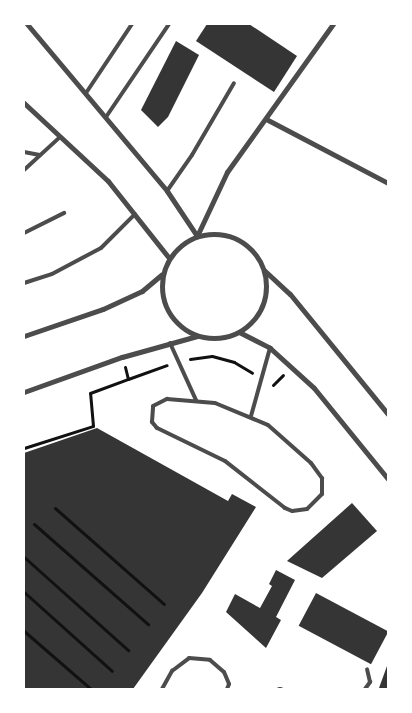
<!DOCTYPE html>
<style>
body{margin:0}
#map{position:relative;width:412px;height:713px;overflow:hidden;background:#fff;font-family:Ubuntu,sans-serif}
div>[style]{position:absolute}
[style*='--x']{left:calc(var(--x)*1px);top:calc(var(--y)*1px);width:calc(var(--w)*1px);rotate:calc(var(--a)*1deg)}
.building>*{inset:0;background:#353535;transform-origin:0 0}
.path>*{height:3px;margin:-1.5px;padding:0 1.5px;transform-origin:1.5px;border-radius:1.5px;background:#111}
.service>*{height:4px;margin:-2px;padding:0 2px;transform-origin:2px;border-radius:2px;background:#4c4c4c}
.minor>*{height:5px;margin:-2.5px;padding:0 2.5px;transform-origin:2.5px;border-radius:2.5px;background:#4c4c4c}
.minor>.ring{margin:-2.5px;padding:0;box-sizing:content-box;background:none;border:5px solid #4c4c4c;border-radius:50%}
span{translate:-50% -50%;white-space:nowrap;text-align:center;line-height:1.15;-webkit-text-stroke:4px #fff;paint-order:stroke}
.frame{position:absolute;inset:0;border:25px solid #fff;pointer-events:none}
</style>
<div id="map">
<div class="building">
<i style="clip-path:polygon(207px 24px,249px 24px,297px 56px,274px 92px,196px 41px)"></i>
<i style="clip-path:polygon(176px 41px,199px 55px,168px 117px,158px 127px,141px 110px)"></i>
<i style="clip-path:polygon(97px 428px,228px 501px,232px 494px,256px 507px,202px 593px,133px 689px,24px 689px,24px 453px)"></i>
<i style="clip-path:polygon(352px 503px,377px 531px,322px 578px,287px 561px)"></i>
<i style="clip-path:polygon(276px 570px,295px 580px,276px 617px,281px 620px,266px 648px,226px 612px,235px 594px,260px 608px,272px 586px,269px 584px)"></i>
<i style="left:316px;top:593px;width:82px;height:37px;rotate:28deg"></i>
<i style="clip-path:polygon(387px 666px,388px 689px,376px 689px,379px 688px)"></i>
</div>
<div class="path">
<i style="--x:190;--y:359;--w:22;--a:-8"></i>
<i style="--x:212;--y:356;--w:23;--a:15"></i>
<i style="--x:234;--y:362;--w:21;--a:31"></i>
<i style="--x:125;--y:367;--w:12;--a:76"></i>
<i style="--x:128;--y:379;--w:41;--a:-19.7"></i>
<i style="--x:273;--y:385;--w:14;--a:-45"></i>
<i style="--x:24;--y:448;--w:72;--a:-17.7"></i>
<i style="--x:93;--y:426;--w:33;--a:-95"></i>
<i style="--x:90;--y:393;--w:40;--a:-20.2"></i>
<i style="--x:55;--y:508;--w:145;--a:41.4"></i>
<i style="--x:34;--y:524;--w:152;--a:41.3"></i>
<i style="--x:24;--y:557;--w:140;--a:41.8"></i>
<i style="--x:24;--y:592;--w:118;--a:41.9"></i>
<i style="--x:24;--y:631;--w:89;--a:40.9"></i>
</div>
<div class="service">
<i style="--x:86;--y:93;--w:83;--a:-56.3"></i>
<i style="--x:106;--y:117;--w:112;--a:-55.9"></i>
<i style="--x:24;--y:152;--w:16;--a:11"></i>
<i style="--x:24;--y:170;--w:49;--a:-42.5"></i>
<i style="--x:167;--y:191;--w:44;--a:-55.2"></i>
<i style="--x:192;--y:155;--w:83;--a:-59.7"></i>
<i style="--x:24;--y:233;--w:45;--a:-26.6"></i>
<i style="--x:24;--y:283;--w:29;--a:-18"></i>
<i style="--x:52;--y:274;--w:55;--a:-28"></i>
<i style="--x:101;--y:248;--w:48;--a:-45"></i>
<i style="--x:170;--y:343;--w:63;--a:65.5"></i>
<i style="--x:167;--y:399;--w:48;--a:4.8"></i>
<i style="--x:215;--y:403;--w:57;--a:22.5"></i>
<i style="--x:268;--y:425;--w:57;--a:41.5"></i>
<i style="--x:311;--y:463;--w:19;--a:54"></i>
<i style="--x:322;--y:478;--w:16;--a:90"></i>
<i style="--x:322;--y:494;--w:21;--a:135"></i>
<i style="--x:307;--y:509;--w:15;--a:172"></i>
<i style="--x:292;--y:511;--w:8;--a:-157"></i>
<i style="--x:285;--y:508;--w:76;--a:-141.9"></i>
<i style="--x:225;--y:461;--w:76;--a:-154.1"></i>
<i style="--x:157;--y:428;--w:8;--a:-130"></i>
<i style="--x:152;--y:422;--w:16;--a:-86"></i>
<i style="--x:153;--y:406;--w:16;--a:-27"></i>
<i style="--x:251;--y:416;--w:71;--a:-74.4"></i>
<i style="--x:162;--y:689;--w:21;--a:-61"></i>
<i style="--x:172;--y:671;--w:21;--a:-37"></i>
<i style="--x:189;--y:658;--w:21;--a:5"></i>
<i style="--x:210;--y:660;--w:18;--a:41"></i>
<i style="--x:224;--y:672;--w:13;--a:67"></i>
<i style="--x:229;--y:684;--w:5;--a:112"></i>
<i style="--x:279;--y:689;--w:2;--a:0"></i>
<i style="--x:365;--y:689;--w:9;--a:-54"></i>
<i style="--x:370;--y:682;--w:13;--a:-103"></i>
</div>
<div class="minor">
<i style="--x:27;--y:24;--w:218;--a:50"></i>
<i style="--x:167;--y:191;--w:54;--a:56.3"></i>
<i style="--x:24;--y:103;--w:115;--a:42.9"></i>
<i style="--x:108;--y:181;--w:98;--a:51.6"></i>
<i style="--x:266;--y:119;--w:138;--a:27.7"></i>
<i class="ring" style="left:162px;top:234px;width:99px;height:99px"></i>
<i style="--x:197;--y:236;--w:71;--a:-64.9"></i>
<i style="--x:227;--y:172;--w:182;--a:-54.4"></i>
<i style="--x:265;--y:271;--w:34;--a:43"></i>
<i style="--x:290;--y:294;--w:155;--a:50.8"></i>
<i style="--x:239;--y:332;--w:35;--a:27"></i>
<i style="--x:270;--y:348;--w:59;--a:42.3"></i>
<i style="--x:314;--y:388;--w:117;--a:50.9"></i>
<i style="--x:24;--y:336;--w:83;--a:-18.9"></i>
<i style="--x:103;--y:309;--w:43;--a:-24.8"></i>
<i style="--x:142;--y:291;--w:26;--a:-40"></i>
<i style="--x:24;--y:392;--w:104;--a:-19.7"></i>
<i style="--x:122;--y:357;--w:78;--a:-15.6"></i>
</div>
<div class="frame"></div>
</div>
